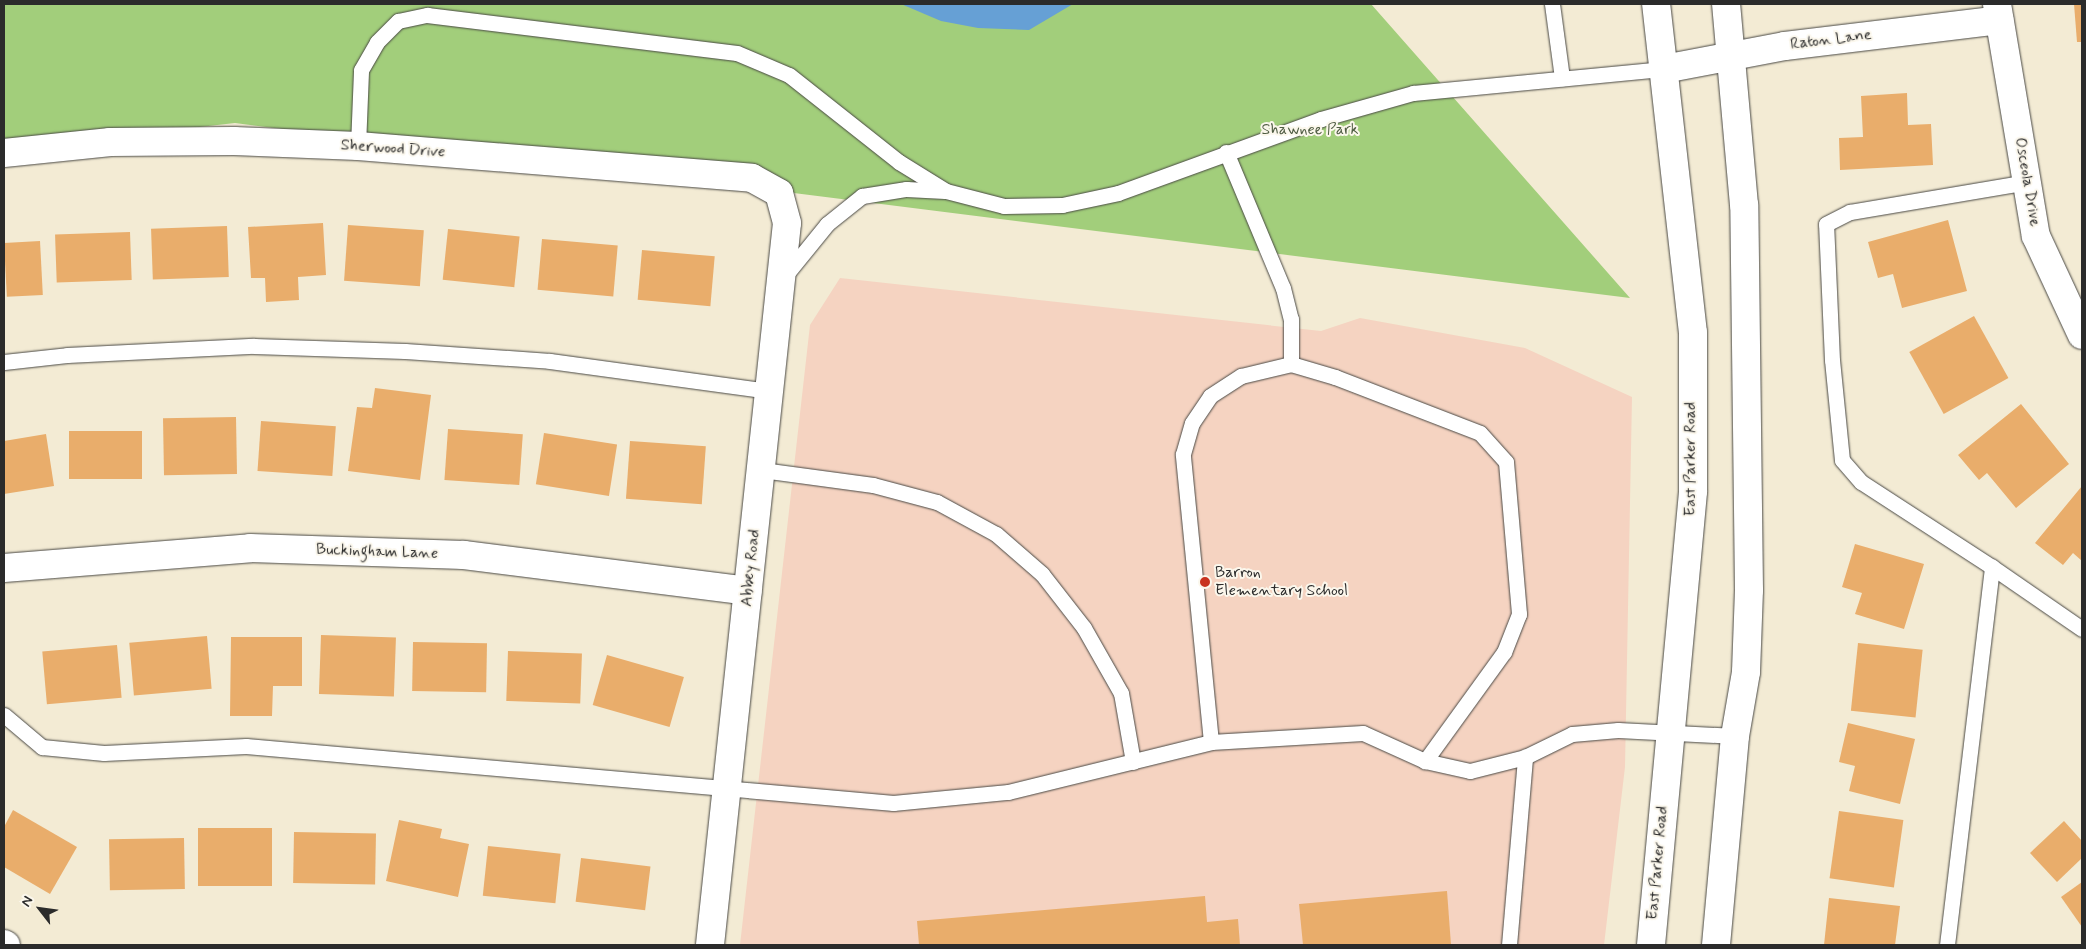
<!DOCTYPE html>
<style>
body{margin:0}
#map{position:relative;width:2086px;height:949px;overflow:hidden;background:#f3ebd4;font-family:Mynerve,sans-serif}
div>[style]{position:absolute}
[style*='--x']{left:calc(var(--x)*1px);top:calc(var(--y)*1px);width:calc(var(--w)*1px);rotate:calc(var(--a)*1deg)}
.built>*{inset:0;background:#f5d3c1}
.green>*{inset:0;background:#a2ce7b}
.water>*{inset:0;background:#66a0d5}
.building>*{inset:0;background:#e9ad6b;transform-origin:0 0}
.roads{filter:drop-shadow(0 0 1px #494844) drop-shadow(0 0 1px #494844)}
.service>*{height:15px;margin:-7.5px;padding:0 7.5px;transform-origin:7.5px;border-radius:7.5px;background:#fff}
.minor>*{height:28px;margin:-14px;padding:0 14px;transform-origin:14px;border-radius:14px;background:#fff}
.secondary>*{height:28px;margin:-14px;padding:0 14px;transform-origin:14px;border-radius:14px;background:#fff}
.dots>*{width:14px;height:14px;translate:-50% -50%;box-sizing:border-box;border:2px solid #fbf7ec;border-radius:50%}
span{translate:-50% -50%;white-space:nowrap;text-align:center;line-height:1.15;-webkit-text-stroke:4px #fbf7ec;paint-order:stroke}
.street-label{font-size:16px;color:#2b2b2b}
.park-label{font-size:16px;color:#4f5c43}
.poi-label{font-size:16px;color:#2b2b2b}
.left{translate:0 -50%;text-align:left}
.frame{position:absolute;inset:0;border:5px solid #2b2b2b;pointer-events:none}
.north{position:absolute;left:15px;top:884px;width:50px;height:50px;-webkit-text-stroke:4px #fbf7ec;paint-order:stroke;rotate:300deg;font-size:14px;font-weight:700;line-height:20px;text-align:center;color:#2b2b2b}
.north::after{content:'';display:block;margin:auto;width:18px;height:22px;background:#2b2b2b;clip-path:polygon(50% 0,100% 100%,50% 72%,0 100%)}
</style>
<div id="map">
<div class="built">
<i style="clip-path:polygon(840px 278px,1321px 331px,1360px 318px,1525px 348px,1632px 397px,1625px 767px,1604px 945px,740px 945px,810px 325px)"></i>
</div>
<div class="green">
<i style="clip-path:polygon(4px 4px,1371px 4px,1630px 298px,235px 123px,4px 149px)"></i>
</div>
<div class="water">
<i style="clip-path:polygon(901px 4px,1073px 4px,1029px 30px,978px 28px,941px 21px)"></i>
</div>
<div class="building">
<i style="clip-path:polygon(2074px 4px,2082px 4px,2082px 42px,2077px 42px)"></i>
<i style="clip-path:polygon(1907px 93px,1908px 125px,1931px 124px,1933px 165px,1840px 170px,1839px 138px,1863px 137px,1861px 96px)"></i>
<i style="clip-path:polygon(1948px 220px,1967px 291px,1902px 308px,1893px 274px,1878px 278px,1868px 242px)"></i>
<i style="clip-path:polygon(323px 223px,326px 275px,298px 277px,299px 300px,266px 302px,265px 278px,251px 278px,248px 227px)"></i>
<i style="left:348px;top:225px;width:76px;height:56px;rotate:4deg"></i>
<i style="left:227px;top:226px;width:51px;height:76px;rotate:88deg"></i>
<i style="left:448px;top:229px;width:72px;height:51px;rotate:6deg"></i>
<i style="left:130px;top:232px;width:48px;height:75px;rotate:88deg"></i>
<i style="left:542px;top:239px;width:76px;height:51px;rotate:5deg"></i>
<i style="left:40px;top:241px;width:54px;height:36px;rotate:87deg"></i>
<i style="left:642px;top:250px;width:73px;height:50px;rotate:5deg"></i>
<i style="left:1974px;top:316px;width:71px;height:74px;rotate:61deg"></i>
<i style="clip-path:polygon(375px 388px,431px 395px,420px 480px,348px 471px,357px 407px,372px 408px)"></i>
<i style="clip-path:polygon(2021px 404px,2069px 464px,2016px 508px,1987px 473px,1979px 480px,1958px 455px)"></i>
<i style="left:236px;top:417px;width:57px;height:73px;rotate:89deg"></i>
<i style="left:261px;top:421px;width:75px;height:50px;rotate:4deg"></i>
<i style="left:448px;top:429px;width:75px;height:51px;rotate:4deg"></i>
<i style="left:142px;top:431px;width:48px;height:73px;rotate:90deg"></i>
<i style="left:544px;top:433px;width:74px;height:52px;rotate:9deg"></i>
<i style="clip-path:polygon(46px 434px,54px 486px,4px 494px,4px 441px)"></i>
<i style="left:630px;top:441px;width:76px;height:58px;rotate:4deg"></i>
<i style="clip-path:polygon(2082px 486px,2082px 561px,2073px 553px,2063px 565px,2035px 543px)"></i>
<i style="clip-path:polygon(1855px 544px,1924px 564px,1904px 629px,1855px 614px,1862px 593px,1842px 587px)"></i>
<i style="left:321px;top:635px;width:75px;height:59px;rotate:2deg"></i>
<i style="left:207px;top:636px;width:53px;height:78px;rotate:85deg"></i>
<i style="clip-path:polygon(231px 637px,302px 637px,302px 686px,273px 686px,272px 716px,230px 716px)"></i>
<i style="left:413px;top:642px;width:74px;height:49px;rotate:1deg"></i>
<i style="left:1858px;top:643px;width:65px;height:68px;rotate:6deg"></i>
<i style="left:117px;top:645px;width:53px;height:75px;rotate:85deg"></i>
<i style="left:508px;top:651px;width:74px;height:50px;rotate:2deg"></i>
<i style="left:607px;top:655px;width:80px;height:52px;rotate:16deg"></i>
<i style="clip-path:polygon(1848px 723px,1915px 739px,1900px 804px,1849px 791px,1855px 766px,1839px 762px)"></i>
<i style="clip-path:polygon(13px 810px,77px 847px,50px 894px,4px 867px,4px 827px)"></i>
<i style="left:1839px;top:811px;width:65px;height:68px;rotate:8deg"></i>
<i style="clip-path:polygon(399px 820px,442px 829px,440px 838px,469px 844px,458px 897px,386px 881px)"></i>
<i style="clip-path:polygon(2064px 821px,2082px 841px,2082px 858px,2057px 882px,2030px 853px)"></i>
<i style="left:198px;top:828px;width:74px;height:58px"></i>
<i style="left:294px;top:832px;width:82px;height:51px;rotate:1deg"></i>
<i style="left:184px;top:838px;width:51px;height:75px;rotate:89deg"></i>
<i style="left:488px;top:846px;width:73px;height:50px;rotate:6deg"></i>
<i style="left:581px;top:858px;width:70px;height:44px;rotate:7deg"></i>
<i style="clip-path:polygon(2082px 882px,2082px 927px,2061px 897px)"></i>
<i style="clip-path:polygon(1447px 891px,1451px 945px,1303px 945px,1299px 904px)"></i>
<i style="clip-path:polygon(1205px 896px,1207px 922px,1238px 919px,1240px 945px,919px 945px,917px 921px)"></i>
<i style="clip-path:polygon(1829px 898px,1900px 906px,1895px 945px,1824px 945px)"></i>
</div>
<div class="roads">
<div class="service">
<i style="--x:1552;--y:4;--w:75;--a:82.3"></i>
<i style="--x:358;--y:146;--w:76;--a:-87.7"></i>
<i style="--x:361;--y:70;--w:32;--a:-60"></i>
<i style="--x:377;--y:42;--w:30;--a:-45"></i>
<i style="--x:398;--y:21;--w:30;--a:-12"></i>
<i style="--x:427;--y:15;--w:312;--a:7"></i>
<i style="--x:737;--y:53;--w:56;--a:22.9"></i>
<i style="--x:789;--y:75;--w:140;--a:38.3"></i>
<i style="--x:899;--y:162;--w:55;--a:31.7"></i>
<i style="--x:946;--y:191;--w:60;--a:14.5"></i>
<i style="--x:1004;--y:206;--w:58;--a:-1"></i>
<i style="--x:1062;--y:205;--w:57;--a:-12.1"></i>
<i style="--x:1118;--y:193;--w:216;--a:-20"></i>
<i style="--x:1321;--y:119;--w:96;--a:-15.8"></i>
<i style="--x:1413;--y:93;--w:252;--a:-5.5"></i>
<i style="--x:1226;--y:152;--w:147;--a:67.3"></i>
<i style="--x:1283;--y:288;--w:32;--a:76"></i>
<i style="--x:1291;--y:319;--w:45;--a:90"></i>
<i style="--x:784;--y:277;--w:68;--a:-50.9"></i>
<i style="--x:827;--y:224;--w:45;--a:-38.7"></i>
<i style="--x:862;--y:196;--w:45;--a:-9"></i>
<i style="--x:906;--y:189;--w:39;--a:3"></i>
<i style="--x:4;--y:362;--w:63;--a:-6.3"></i>
<i style="--x:67;--y:355;--w:187;--a:-2.8"></i>
<i style="--x:254;--y:346;--w:151;--a:1.9"></i>
<i style="--x:405;--y:351;--w:145;--a:3.9"></i>
<i style="--x:550;--y:361;--w:222;--a:7.8"></i>
<i style="--x:762;--y:470;--w:112;--a:7.7"></i>
<i style="--x:873;--y:485;--w:66;--a:14.9"></i>
<i style="--x:937;--y:502;--w:67;--a:28.5"></i>
<i style="--x:996;--y:534;--w:61;--a:41"></i>
<i style="--x:1042;--y:574;--w:68;--a:52.1"></i>
<i style="--x:1084;--y:628;--w:75;--a:60.4"></i>
<i style="--x:1121;--y:693;--w:70;--a:80.1"></i>
<i style="--x:1992;--y:567;--w:156;--a:-147"></i>
<i style="--x:1861;--y:482;--w:29;--a:-131"></i>
<i style="--x:1842;--y:460;--w:100;--a:-95.7"></i>
<i style="--x:1832;--y:360;--w:136;--a:-92.5"></i>
<i style="--x:1826;--y:224;--w:27;--a:-27"></i>
<i style="--x:1850;--y:212;--w:180;--a:-9.6"></i>
<i style="--x:4;--y:715;--w:50;--a:40.1"></i>
<i style="--x:42;--y:747;--w:62;--a:5.5"></i>
<i style="--x:104;--y:753;--w:142;--a:-2.8"></i>
<i style="--x:246;--y:746;--w:650;--a:5.03"></i>
<i style="--x:893;--y:803;--w:116;--a:-5.5"></i>
<i style="--x:1008;--y:792;--w:209;--a:-13.8"></i>
<i style="--x:1211;--y:742;--w:152;--a:-3.4"></i>
<i style="--x:1363;--y:733;--w:68;--a:24.3"></i>
<i style="--x:1425;--y:761;--w:46;--a:12.5"></i>
<i style="--x:1470;--y:771;--w:57;--a:-14.3"></i>
<i style="--x:1525;--y:757;--w:52;--a:-26.1"></i>
<i style="--x:1572;--y:734;--w:46;--a:-5"></i>
<i style="--x:1618;--y:730;--w:117;--a:2.9"></i>
<i style="--x:1211;--y:742;--w:289;--a:-95.6"></i>
<i style="--x:1183;--y:454;--w:32;--a:-74"></i>
<i style="--x:1192;--y:423;--w:32;--a:-56"></i>
<i style="--x:1210;--y:396;--w:37;--a:-33"></i>
<i style="--x:1241;--y:376;--w:51;--a:-13.5"></i>
<i style="--x:1291;--y:364;--w:46;--a:16.5"></i>
<i style="--x:1335;--y:377;--w:155;--a:21.1"></i>
<i style="--x:1480;--y:433;--w:39;--a:48"></i>
<i style="--x:1506;--y:462;--w:153;--a:85.1"></i>
<i style="--x:1519;--y:614;--w:41;--a:111.5"></i>
<i style="--x:1504;--y:652;--w:135;--a:125.9"></i>
<i style="--x:1509;--y:945;--w:189;--a:-85.1"></i>
<i style="--x:1947;--y:945;--w:381;--a:-83.2"></i>
<i style="--x:1992;--y:567;--w:109;--a:34.6"></i>
</div>
<div class="minor">
<i style="--x:1997;--y:4;--w:235;--a:80.5"></i>
<i style="--x:2036;--y:236;--w:109;--a:65.1"></i>
<i style="--x:1664;--y:69;--w:123;--a:-10.8"></i>
<i style="--x:1785;--y:46;--w:216;--a:-6.9"></i>
<i style="--x:4;--y:153;--w:107;--a:-5.9"></i>
<i style="--x:110;--y:142;--w:124;--a:-0.5"></i>
<i style="--x:234;--y:141;--w:124;--a:2.3"></i>
<i style="--x:358;--y:146;--w:395;--a:4.6"></i>
<i style="--x:752;--y:178;--w:31;--a:29"></i>
<i style="--x:779;--y:193;--w:31;--a:75"></i>
<i style="--x:787;--y:223;--w:726;--a:96.09"></i>
<i style="--x:4;--y:568;--w:247;--a:-4.6"></i>
<i style="--x:250;--y:548;--w:214;--a:1.9"></i>
<i style="--x:464;--y:555;--w:286;--a:7.2"></i>
<i style="--x:4;--y:944;--w:2;--a:27"></i>
</div>
<div class="secondary">
<i style="--x:1651;--y:945;--w:456;--a:-84.7"></i>
<i style="--x:1693;--y:491;--w:158;--a:-90"></i>
<i style="--x:1693;--y:333;--w:331;--a:-96.4"></i>
<i style="--x:1716;--y:945;--w:210;--a:-84.8"></i>
<i style="--x:1735;--y:736;--w:65;--a:-80.2"></i>
<i style="--x:1746;--y:672;--w:82;--a:-87.9"></i>
<i style="--x:1749;--y:590;--w:385;--a:-90.7"></i>
<i style="--x:1744;--y:205;--w:202;--a:-95.1"></i>
</div>
</div>
<div class="dots">
<i style="left:1205px;top:582px;background:#c8321e"></i>
</div>
<div class="street-label">
<span style="left:1831px;top:40px;rotate:-7deg">Raton Lane</span>
<span style="left:393px;top:149px;rotate:4deg">Sherwood Drive</span>
<span style="left:2027px;top:182px;rotate:80deg">Osceola Drive</span>
<span style="left:1691px;top:459px;rotate:-90deg">East Parker Road</span>
<span style="left:377px;top:552px;rotate:2deg">Buckingham Lane</span>
<span style="left:751px;top:568px;rotate:-84deg">Abbey Road</span>
<span style="left:1658px;top:863px;rotate:-85deg">East Parker Road</span>
</div>
<div class="park-label">
<span style="left:1310px;top:130px">Shawnee Park</span>
</div>
<div class="poi-label">
<span class="left" style="left:1215px;top:582px">Barron<br>Elementary School</span>
</div>
<div class="frame"></div>
<div class="north">N</div>
</div>
